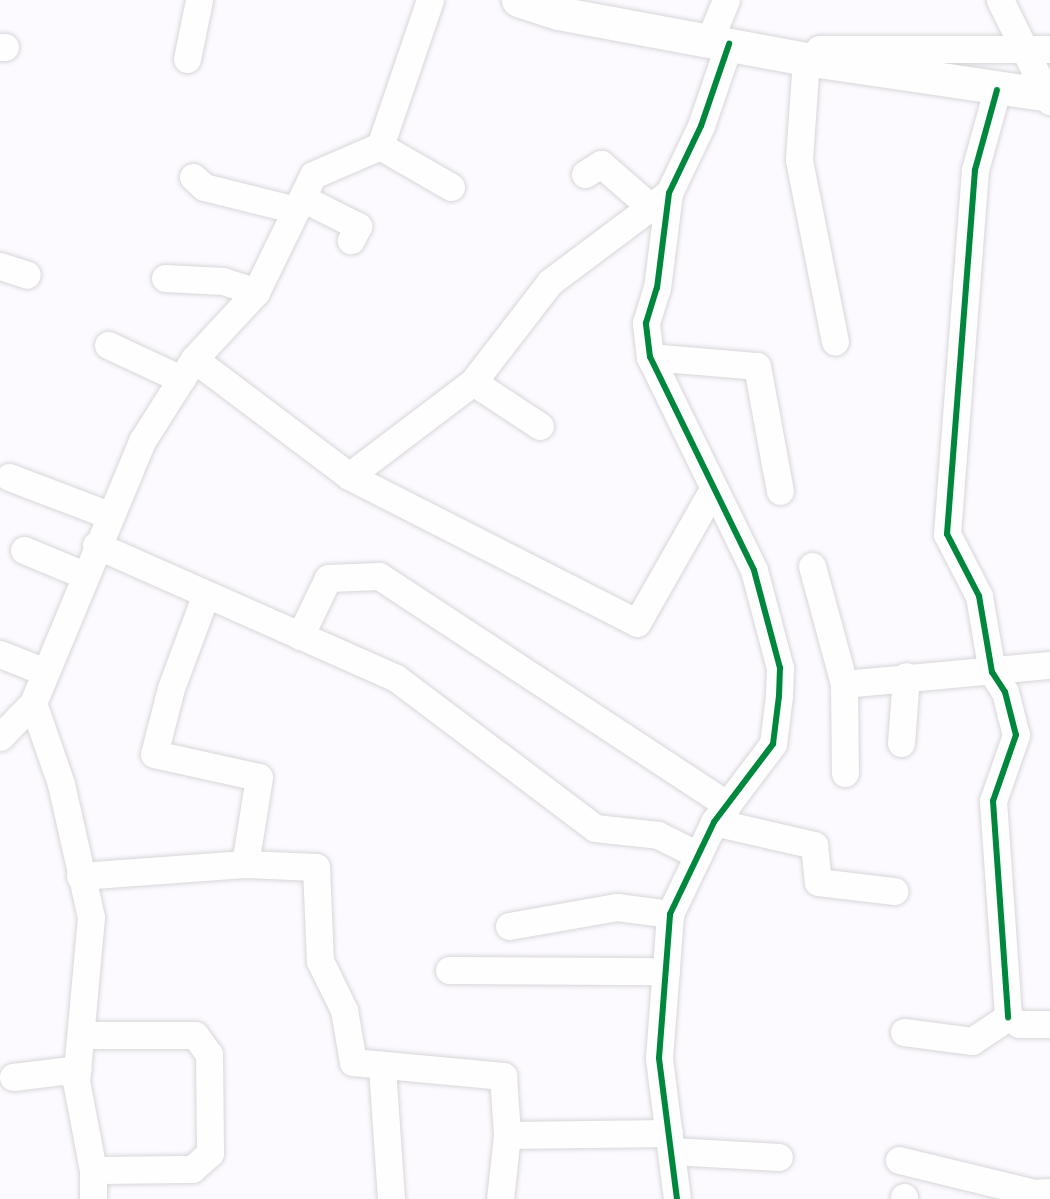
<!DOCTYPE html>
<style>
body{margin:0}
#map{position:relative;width:1050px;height:1199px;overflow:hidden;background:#fcfafe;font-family:Montserrat,sans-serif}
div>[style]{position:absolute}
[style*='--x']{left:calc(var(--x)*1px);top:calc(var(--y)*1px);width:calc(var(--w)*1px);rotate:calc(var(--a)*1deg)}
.roads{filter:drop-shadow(0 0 2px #d7d6d9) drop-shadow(0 0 2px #d7d6d9)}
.minor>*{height:27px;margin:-13.5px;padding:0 13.5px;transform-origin:13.5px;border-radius:13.5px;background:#fffeff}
.tertiary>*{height:33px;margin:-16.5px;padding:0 16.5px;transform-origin:16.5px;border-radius:16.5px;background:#fffeff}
.cycleway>*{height:6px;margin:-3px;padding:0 3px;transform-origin:3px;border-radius:3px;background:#00873e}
span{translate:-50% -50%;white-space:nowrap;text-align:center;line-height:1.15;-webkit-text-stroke:6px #fff;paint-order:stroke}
</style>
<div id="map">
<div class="roads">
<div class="minor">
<i style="--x:1000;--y:0;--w:113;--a:63.7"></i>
<i style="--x:709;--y:41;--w:44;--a:-67.5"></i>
<i style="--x:0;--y:47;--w:5;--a:0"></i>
<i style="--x:819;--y:49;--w:231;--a:0"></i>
<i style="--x:187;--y:59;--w:60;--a:-78.5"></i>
<i style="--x:806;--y:59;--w:101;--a:94"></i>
<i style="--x:799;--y:160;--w:185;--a:78.8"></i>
<i style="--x:997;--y:90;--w:83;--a:105.4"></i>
<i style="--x:975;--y:170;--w:365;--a:94.4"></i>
<i style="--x:947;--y:534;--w:70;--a:62.7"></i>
<i style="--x:979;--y:596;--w:77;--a:80.3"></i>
<i style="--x:992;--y:672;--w:24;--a:57"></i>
<i style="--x:1005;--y:692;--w:44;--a:75.7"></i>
<i style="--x:1016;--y:735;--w:70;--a:109.2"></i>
<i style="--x:993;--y:801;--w:217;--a:86"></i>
<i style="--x:380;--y:146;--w:82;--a:30"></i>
<i style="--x:585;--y:174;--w:19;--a:-32"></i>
<i style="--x:601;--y:164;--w:62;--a:41.1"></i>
<i style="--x:193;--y:177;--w:15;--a:42"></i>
<i style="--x:204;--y:187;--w:95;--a:14"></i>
<i style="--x:302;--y:198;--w:63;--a:26.6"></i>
<i style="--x:358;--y:226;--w:16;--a:117"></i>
<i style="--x:0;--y:266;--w:28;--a:18"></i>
<i style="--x:165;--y:278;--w:58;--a:3"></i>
<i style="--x:223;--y:281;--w:35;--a:18"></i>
<i style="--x:108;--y:345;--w:81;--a:25"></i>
<i style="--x:650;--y:357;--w:107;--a:4.8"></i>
<i style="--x:757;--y:366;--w:127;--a:79.6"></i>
<i style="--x:194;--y:359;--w:194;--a:37"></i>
<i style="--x:349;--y:476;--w:323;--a:27"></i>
<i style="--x:637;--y:623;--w:154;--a:-60.4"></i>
<i style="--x:473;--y:382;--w:80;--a:33.3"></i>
<i style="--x:349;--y:476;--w:156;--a:-37.2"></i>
<i style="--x:473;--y:382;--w:126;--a:-52.4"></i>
<i style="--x:550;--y:282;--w:149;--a:-36.8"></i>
<i style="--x:9;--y:477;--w:107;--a:20.8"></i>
<i style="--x:96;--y:545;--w:328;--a:23.9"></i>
<i style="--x:396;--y:678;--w:249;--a:37"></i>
<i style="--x:595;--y:828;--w:63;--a:6.3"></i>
<i style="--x:658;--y:835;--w:45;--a:26.6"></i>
<i style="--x:24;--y:550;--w:65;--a:22.6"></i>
<i style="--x:812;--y:566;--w:122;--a:74.8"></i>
<i style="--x:844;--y:684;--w:207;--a:-5.3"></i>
<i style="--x:206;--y:594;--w:100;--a:110.4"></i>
<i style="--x:171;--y:688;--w:68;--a:104.4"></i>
<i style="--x:154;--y:754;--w:107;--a:12.4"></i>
<i style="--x:259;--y:777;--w:88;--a:99.1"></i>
<i style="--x:300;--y:636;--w:64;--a:-64.2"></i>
<i style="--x:328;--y:578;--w:51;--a:-2.2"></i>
<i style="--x:379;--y:576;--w:417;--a:33.3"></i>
<i style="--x:0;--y:654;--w:48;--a:21.8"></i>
<i style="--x:844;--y:684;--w:89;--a:89.4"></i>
<i style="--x:33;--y:703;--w:86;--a:70.9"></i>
<i style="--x:61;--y:784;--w:136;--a:77.3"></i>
<i style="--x:91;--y:917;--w:165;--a:95.2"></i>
<i style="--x:76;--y:1081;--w:91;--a:79.2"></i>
<i style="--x:93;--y:1170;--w:29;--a:90"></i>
<i style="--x:0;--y:737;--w:47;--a:-45.9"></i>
<i style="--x:33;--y:703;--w:284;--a:-67.4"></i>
<i style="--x:142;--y:441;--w:97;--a:-57.6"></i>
<i style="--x:194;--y:359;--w:91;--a:-47.2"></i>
<i style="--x:256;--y:292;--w:130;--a:-64"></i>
<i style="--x:313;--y:175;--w:73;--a:-23.4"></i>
<i style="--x:380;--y:146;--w:154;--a:-71.1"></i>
<i style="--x:901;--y:743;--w:67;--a:-85.7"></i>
<i style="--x:714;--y:822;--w:103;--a:13"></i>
<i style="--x:814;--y:845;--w:37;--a:84"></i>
<i style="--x:818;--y:882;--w:77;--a:6.8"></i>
<i style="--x:80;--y:876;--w:165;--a:-4.2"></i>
<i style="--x:245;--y:864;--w:71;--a:2.4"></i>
<i style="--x:316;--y:867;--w:94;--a:87.6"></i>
<i style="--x:320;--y:961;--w:55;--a:63.9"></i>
<i style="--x:344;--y:1010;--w:53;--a:80.2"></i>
<i style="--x:353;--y:1062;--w:151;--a:5.3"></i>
<i style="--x:503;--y:1076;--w:59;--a:86.1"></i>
<i style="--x:507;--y:1135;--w:64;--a:96.2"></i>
<i style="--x:509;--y:926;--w:110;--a:-10"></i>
<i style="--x:617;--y:907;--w:53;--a:7.5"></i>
<i style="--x:449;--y:970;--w:217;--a:0.3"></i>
<i style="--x:904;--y:1032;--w:69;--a:7.5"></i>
<i style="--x:972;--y:1041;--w:43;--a:-33.7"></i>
<i style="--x:1008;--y:1017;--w:13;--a:32"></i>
<i style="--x:1019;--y:1024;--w:31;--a:0"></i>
<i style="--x:84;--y:1035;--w:111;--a:0"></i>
<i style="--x:195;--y:1035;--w:24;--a:54"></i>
<i style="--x:209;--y:1054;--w:99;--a:89.4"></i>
<i style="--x:210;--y:1153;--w:24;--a:138"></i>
<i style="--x:192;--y:1169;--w:99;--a:179.4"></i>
<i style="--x:382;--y:1067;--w:132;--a:86.1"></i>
<i style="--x:13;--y:1077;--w:65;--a:-7"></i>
<i style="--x:507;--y:1135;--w:162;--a:-0.7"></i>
<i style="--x:671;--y:1151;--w:108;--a:3.2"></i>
<i style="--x:899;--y:1160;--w:139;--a:13.7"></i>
<i style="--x:1034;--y:1193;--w:16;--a:-4"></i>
<i style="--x:677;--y:1199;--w:142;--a:-97.3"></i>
<i style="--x:659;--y:1058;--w:144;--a:-85.6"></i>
<i style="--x:670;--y:914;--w:102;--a:-64.4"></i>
<i style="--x:714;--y:822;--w:98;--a:-52.9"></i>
<i style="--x:773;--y:744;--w:48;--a:-82.9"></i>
<i style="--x:779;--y:696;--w:28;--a:-88"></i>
<i style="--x:780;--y:668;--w:101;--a:-104.9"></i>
<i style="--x:754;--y:570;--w:237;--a:-116"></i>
<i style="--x:650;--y:357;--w:34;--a:-97"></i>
<i style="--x:646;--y:323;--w:37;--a:-73"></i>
<i style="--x:657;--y:288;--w:96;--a:-82.8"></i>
<i style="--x:669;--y:193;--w:74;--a:-64.5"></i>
<i style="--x:701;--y:126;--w:87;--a:-71.1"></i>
<i style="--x:904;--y:1199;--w:2;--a:-90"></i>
</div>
<div class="tertiary">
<i style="--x:518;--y:0;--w:42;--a:18"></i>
<i style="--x:558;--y:13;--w:252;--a:10.5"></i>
<i style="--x:806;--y:59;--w:247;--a:8.4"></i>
</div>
</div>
<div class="cycleway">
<i style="--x:997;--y:90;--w:83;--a:105.4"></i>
<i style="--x:975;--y:170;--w:365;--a:94.4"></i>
<i style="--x:947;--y:534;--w:70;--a:62.7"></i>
<i style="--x:979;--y:596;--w:77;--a:80.3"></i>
<i style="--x:992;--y:672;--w:24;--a:57"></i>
<i style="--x:1005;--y:692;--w:44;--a:75.7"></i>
<i style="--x:1016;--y:735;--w:70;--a:109.2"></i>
<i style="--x:993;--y:801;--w:217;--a:86"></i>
<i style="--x:677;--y:1199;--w:142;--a:-97.3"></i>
<i style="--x:659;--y:1058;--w:144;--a:-85.6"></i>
<i style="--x:670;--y:914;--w:102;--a:-64.4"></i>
<i style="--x:714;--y:822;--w:98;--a:-52.9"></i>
<i style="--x:773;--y:744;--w:48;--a:-82.9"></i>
<i style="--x:779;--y:696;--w:28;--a:-88"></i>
<i style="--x:780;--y:668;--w:101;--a:-104.9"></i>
<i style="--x:754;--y:570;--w:237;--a:-116"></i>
<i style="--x:650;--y:357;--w:34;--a:-97"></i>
<i style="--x:646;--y:323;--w:37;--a:-73"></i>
<i style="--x:657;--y:288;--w:96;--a:-82.8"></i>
<i style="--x:669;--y:193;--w:74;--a:-64.5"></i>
<i style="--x:701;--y:126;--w:87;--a:-71.1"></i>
</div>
</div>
